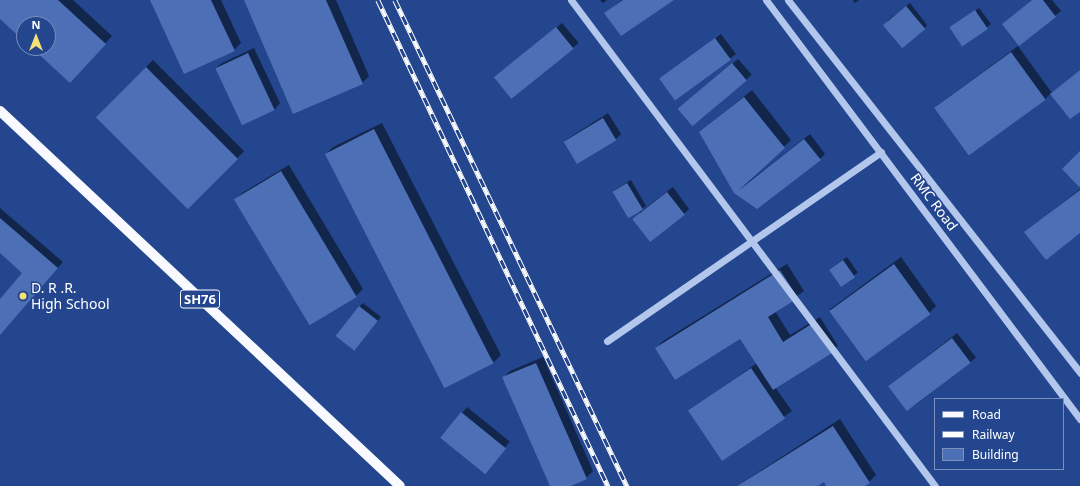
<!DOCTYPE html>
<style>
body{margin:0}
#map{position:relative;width:1080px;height:486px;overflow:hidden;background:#23468e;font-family:"Noto Sans",sans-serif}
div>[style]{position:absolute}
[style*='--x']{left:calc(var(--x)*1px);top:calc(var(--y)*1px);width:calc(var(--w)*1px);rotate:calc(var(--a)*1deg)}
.shadow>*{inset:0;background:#0007;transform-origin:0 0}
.building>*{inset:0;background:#4c6fb5;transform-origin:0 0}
.minor>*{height:7px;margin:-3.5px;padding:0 3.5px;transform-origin:3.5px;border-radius:3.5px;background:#b3c6ec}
.major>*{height:10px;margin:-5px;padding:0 5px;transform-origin:5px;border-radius:5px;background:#f8faff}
.rail>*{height:4.5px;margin-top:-2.25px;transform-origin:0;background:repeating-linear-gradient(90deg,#23468e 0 9px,#fff 0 18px);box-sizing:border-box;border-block:1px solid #fff}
.dots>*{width:11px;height:11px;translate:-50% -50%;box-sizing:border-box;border:2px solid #23468e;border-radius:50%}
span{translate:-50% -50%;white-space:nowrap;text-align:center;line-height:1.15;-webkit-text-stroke:3px #23468e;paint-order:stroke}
.shield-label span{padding:1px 3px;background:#23468e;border:1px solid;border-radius:3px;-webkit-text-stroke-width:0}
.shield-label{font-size:13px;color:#fff;font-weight:700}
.street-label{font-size:14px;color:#fff}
.poi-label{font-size:14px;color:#fff}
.left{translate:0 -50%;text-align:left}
.legend{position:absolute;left:934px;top:398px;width:130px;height:72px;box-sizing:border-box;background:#23468e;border:1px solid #7b90bb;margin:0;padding:5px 7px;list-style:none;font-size:12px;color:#fff}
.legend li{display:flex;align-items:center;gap:8px;height:20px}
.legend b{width:20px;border:1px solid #7b90bb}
.north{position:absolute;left:16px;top:16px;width:40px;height:40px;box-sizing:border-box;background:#23468e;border:1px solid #7b90bb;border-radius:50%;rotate:0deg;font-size:11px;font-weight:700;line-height:16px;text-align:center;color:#fff}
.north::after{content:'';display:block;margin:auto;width:14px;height:18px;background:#f6e076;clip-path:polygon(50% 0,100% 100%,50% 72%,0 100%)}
</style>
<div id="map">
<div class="shadow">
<i style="clip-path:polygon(0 0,73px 0,112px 36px,77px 74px,34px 48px,48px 48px,48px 24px,24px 24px,24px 39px,0 18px)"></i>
<i style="clip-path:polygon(151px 0,221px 0,241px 43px,234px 50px)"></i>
<i style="clip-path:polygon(245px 0,336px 0,369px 76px,362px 83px)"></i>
<i style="clip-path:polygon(600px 0,607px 0,603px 3px)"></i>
<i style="clip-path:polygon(622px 0,672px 0,606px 13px)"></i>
<i style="clip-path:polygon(853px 0,859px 0,855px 3px)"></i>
<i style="clip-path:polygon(1032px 0,1052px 0,1061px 11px,1020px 44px,1003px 24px)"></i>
<i style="clip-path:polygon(910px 3px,927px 25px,924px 29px,887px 21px)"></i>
<i style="clip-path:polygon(979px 8px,991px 24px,964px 45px,955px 25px)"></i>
<i style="left:562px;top:23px;width:26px;height:87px;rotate:50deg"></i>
<i style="left:721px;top:34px;width:25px;height:67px;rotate:53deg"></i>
<i style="clip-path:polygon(1018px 46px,1052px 93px,1080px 70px,1080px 110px,1051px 93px,1045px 99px,935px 107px)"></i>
<i style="clip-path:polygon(254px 48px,280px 103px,275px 109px,242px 124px,216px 68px,222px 63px)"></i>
<i style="left:738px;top:59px;width:21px;height:70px;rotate:49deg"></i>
<i style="left:153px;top:60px;width:129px;height:80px;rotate:45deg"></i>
<i style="clip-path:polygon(752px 90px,791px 140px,742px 187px,810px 134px,825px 154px,820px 159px,735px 193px,700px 132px)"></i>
<i style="clip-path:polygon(608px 113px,621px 134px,615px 140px,564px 141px)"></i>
<i style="clip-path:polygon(382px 123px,501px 355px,494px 362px,326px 154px,333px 147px)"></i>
<i style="clip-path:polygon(289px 165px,363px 289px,356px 296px,235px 200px,242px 193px)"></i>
<i style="clip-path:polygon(631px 180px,646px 206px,642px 209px,613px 191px)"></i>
<i style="clip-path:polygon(673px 187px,689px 209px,684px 214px,639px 213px)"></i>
<i style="clip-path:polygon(1080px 189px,1080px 232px,1033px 226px)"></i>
<i style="clip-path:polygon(0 208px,63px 262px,0 334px,0 300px,24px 272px,0 252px)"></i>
<i style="left:847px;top:257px;width:19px;height:20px;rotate:55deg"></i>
<i style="clip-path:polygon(901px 257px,936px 306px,929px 313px,829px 310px)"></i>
<i style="clip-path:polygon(787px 264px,804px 291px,775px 311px,790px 335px,820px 317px,838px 346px,775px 387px,792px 411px,723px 460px,690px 410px,757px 363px,741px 338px,656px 348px,663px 341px)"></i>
<i style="clip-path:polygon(363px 303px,381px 317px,355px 350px,359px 307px)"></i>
<i style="left:957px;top:333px;width:31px;height:78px;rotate:52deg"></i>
<i style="clip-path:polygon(543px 357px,593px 471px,586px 478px,568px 486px,551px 486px,503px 378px,510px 371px)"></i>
<i style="left:467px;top:407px;width:55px;height:40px;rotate:39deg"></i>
<i style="clip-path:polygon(840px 419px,876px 475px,869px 482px,863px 486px,827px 486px,824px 481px,816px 486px,737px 486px)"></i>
</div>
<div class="building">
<i style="clip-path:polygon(0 0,58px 0,106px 44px,70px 83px,32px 48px,48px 48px,48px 24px,24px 24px,24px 41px,0 19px)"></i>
<i style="clip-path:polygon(150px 0,211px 0,235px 51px,184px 74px)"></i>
<i style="clip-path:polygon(244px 0,326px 0,363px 84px,293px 114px)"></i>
<i style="clip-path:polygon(623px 0,674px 0,621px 36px,604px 13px)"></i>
<i style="clip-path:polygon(1032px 0,1043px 0,1056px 17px,1019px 46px,1002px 24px)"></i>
<i style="left:906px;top:6px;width:30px;height:30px;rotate:50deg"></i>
<i style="left:975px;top:10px;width:23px;height:31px;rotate:56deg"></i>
<i style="left:556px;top:27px;width:28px;height:80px;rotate:51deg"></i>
<i style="left:715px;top:38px;width:27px;height:69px;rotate:54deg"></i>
<i style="left:1011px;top:52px;width:59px;height:95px;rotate:54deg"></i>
<i style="left:248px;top:53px;width:63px;height:36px;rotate:65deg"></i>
<i style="left:732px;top:63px;width:23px;height:71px;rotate:50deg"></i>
<i style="left:146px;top:67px;width:130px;height:71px;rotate:45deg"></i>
<i style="clip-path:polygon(1080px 70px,1080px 112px,1070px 119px,1050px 94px)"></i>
<i style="clip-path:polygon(744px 97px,785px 148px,738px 191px,804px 139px,821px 160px,757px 209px,734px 193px,699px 132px)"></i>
<i style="left:603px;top:118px;width:26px;height:46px;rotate:59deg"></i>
<i style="left:374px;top:129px;width:263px;height:55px;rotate:63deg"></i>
<i style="clip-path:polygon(1080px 151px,1080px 186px,1079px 187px,1062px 169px)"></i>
<i style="left:281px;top:171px;width:147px;height:55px;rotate:59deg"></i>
<i style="left:627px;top:183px;width:31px;height:17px;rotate:59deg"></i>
<i style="clip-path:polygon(1080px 190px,1080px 233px,1046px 260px,1024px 232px)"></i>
<i style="left:667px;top:192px;width:29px;height:44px;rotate:52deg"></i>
<i style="clip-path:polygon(0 218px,58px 268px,0 335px,0 299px,22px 273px,0 253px)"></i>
<i style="left:843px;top:260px;width:21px;height:17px;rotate:55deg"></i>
<i style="left:894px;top:264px;width:62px;height:80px;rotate:54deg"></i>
<i style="clip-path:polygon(780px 270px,798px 298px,768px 317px,783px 342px,813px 323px,832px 353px,773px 390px,740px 339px,675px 380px,655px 348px)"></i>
<i style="left:359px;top:306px;width:24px;height:38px;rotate:38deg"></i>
<i style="left:952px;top:338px;width:31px;height:80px;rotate:53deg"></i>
<i style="clip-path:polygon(536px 363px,587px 479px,571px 486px,550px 486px,502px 377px)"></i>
<i style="left:751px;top:368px;width:61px;height:76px;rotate:56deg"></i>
<i style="left:461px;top:412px;width:58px;height:33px;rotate:39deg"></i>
<i style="clip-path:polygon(833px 426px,870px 483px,865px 486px,826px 486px,824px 482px,818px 486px,737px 486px)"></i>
</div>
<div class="minor">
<i style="--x:571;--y:0;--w:607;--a:53.17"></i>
<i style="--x:766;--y:0;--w:524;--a:53.15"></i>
<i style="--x:788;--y:0;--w:474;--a:51.9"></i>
<i style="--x:607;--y:341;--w:333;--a:-34.6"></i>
</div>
<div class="major">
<i style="--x:0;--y:111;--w:548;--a:43.15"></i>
</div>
<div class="rail">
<i style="--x:378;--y:0;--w:538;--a:64.67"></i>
<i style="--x:395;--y:0;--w:539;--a:64.48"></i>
</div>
<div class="dots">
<i style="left:23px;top:296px;background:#f6e076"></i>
</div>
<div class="shield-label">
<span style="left:200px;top:299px">SH76</span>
</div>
<div class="street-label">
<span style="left:934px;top:202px;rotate:53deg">RMC Road</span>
</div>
<div class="poi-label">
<span class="left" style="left:31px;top:296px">D. R .R.<br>High School</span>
</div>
<ul class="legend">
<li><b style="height:5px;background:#f8faff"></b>Road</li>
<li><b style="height:5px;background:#fff"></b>Railway</li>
<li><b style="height:11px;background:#4c6fb5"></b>Building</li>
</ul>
<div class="north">N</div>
</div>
